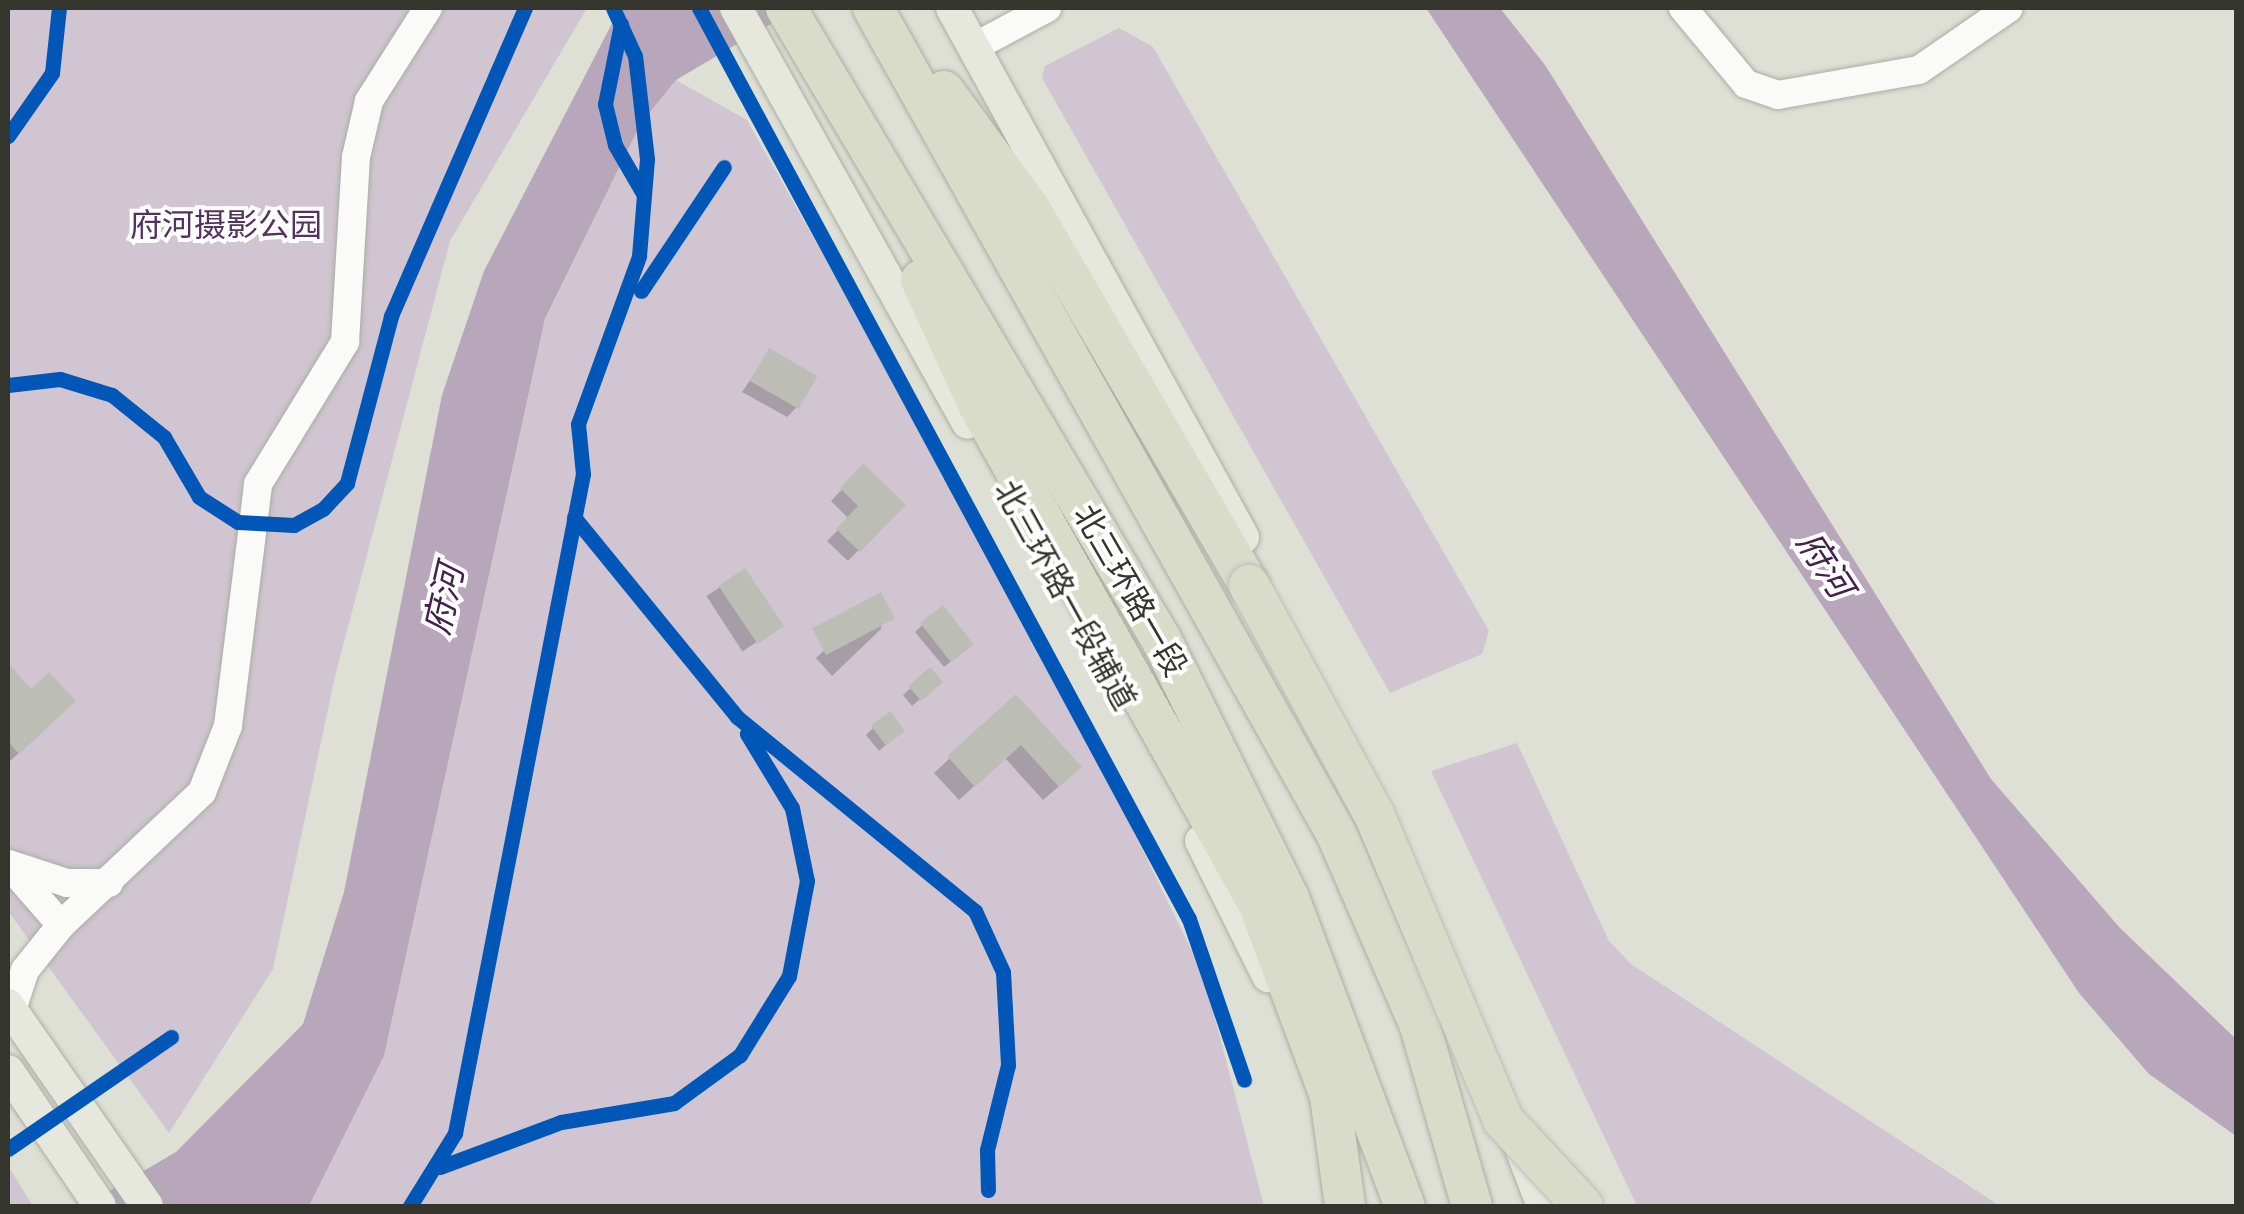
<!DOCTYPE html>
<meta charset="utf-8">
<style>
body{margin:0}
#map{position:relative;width:2244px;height:1214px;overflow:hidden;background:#dee0d5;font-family:"Nunito Sans","Noto Sans SC",sans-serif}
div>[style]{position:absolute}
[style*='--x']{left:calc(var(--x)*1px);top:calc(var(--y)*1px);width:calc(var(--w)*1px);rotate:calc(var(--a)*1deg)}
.green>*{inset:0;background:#d0c5d0}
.water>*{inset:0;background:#b8a7ba}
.shadow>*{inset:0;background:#0003;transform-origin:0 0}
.building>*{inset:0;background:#bcbeb6;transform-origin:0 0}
.roads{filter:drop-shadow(0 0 2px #abada4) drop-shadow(0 0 2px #abada4)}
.minor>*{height:28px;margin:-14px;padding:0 14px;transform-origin:14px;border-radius:14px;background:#fafaf9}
.major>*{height:32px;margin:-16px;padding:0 16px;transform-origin:16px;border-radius:16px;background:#e6e8dd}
.highway>*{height:40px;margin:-20px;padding:0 20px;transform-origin:20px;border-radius:20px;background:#dadcca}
.bridges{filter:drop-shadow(0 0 2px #bbbcb7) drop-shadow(0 0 2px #bbbcb7)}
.highway-bridge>*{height:40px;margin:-20px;padding:0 20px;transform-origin:20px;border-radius:20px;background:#dadcca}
.cycleway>*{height:15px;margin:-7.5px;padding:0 7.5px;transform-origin:7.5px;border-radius:7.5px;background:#0057b8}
span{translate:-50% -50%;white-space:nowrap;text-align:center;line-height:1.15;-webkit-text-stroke:8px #fff;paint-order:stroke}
.park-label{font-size:32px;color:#54315e}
.street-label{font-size:32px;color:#34352d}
.water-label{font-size:35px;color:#44214d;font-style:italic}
.frame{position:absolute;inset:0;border:10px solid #34352d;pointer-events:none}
</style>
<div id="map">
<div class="green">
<i style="clip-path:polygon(8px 8px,587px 8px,450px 241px,335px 676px,273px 969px,169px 1133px,8px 911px)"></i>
<i style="clip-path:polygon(1119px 28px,1153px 47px,1489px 631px,1482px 654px,1390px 693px,1042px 78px,1045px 66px)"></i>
<i style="clip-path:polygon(676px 80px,747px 120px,1039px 638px,1204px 976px,1264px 1206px,309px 1206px,384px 1056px,545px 320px,641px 123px)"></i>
<i style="clip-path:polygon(1517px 743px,1609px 941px,1631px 964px,2000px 1206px,1637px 1206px,1431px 771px)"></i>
<i style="clip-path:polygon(8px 1166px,33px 1206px,8px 1206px)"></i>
</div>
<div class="water">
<i style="clip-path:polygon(620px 8px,798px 8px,676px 80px,641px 123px,545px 319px,384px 1056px,309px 1206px,84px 1206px,176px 1152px,303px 1024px,344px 892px,442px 395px,484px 271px)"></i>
<i style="clip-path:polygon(1426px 8px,1500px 8px,1545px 65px,1991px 779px,2120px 928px,2236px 1039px,2236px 1136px,2149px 1074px,2079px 993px)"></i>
</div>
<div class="shadow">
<i style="clip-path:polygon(770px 351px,798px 406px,787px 417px,742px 392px)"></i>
<i style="clip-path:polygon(863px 467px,902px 505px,848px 561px,827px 541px,849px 519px,831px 501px)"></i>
<i style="left:745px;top:571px;width:66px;height:46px;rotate:57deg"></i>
<i style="clip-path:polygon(881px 596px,881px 629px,832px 676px,816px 658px)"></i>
<i style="clip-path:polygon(922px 625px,964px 651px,944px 667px,915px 632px)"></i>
<i style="clip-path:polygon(8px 667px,58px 716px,8px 763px)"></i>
<i style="clip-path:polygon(930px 670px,933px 688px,912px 706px,903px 695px)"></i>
<i style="clip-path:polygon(1016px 697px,1064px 782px,1043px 800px,1005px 758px,959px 800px,934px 773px)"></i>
<i style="clip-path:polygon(873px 728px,895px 737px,879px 751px,866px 735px)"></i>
</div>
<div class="building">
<i style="left:769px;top:348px;width:56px;height:38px;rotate:30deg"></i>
<i style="clip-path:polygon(863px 463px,906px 505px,860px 552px,836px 529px,858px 506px,840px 488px)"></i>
<i style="left:745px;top:568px;width:70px;height:32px;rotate:56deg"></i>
<i style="left:881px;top:592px;width:30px;height:78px;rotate:62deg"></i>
<i style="left:943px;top:605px;width:50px;height:29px;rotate:52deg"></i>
<i style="clip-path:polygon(8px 663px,31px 689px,49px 672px,76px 701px,19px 754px,8px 741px)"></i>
<i style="left:930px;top:667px;width:20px;height:29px;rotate:49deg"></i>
<i style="clip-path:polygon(1016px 694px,1082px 767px,1059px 787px,1021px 745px,975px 787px,947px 756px)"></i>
<i style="left:890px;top:711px;width:25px;height:24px;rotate:53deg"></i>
</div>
<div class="roads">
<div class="minor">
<i style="--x:1683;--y:8;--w:99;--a:50.3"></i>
<i style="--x:1746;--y:84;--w:34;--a:19"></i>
<i style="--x:1778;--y:95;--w:143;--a:-10.1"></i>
<i style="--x:1919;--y:70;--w:109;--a:-34.6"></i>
<i style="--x:974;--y:47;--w:83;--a:-28.1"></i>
<i style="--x:8;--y:864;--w:81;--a:49"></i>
<i style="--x:9;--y:864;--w:61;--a:18.1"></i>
<i style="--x:67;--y:883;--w:42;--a:0"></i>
<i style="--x:12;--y:1010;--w:42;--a:-72"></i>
<i style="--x:25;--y:970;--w:58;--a:-51.3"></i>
<i style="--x:61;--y:925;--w:194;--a:-43.3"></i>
<i style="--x:202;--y:792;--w:71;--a:-68.5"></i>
<i style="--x:228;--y:726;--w:244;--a:-82.9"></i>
<i style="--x:258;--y:484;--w:167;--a:-58.5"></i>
<i style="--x:345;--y:342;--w:185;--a:-86.6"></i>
<i style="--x:356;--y:157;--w:57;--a:-76.9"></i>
<i style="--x:369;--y:101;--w:110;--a:-57.6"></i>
</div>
<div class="major">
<i style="--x:736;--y:8;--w:475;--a:60.8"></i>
<i style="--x:952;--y:8;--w:604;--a:61.19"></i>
<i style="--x:1201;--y:841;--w:151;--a:63.6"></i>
<i style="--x:8;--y:1005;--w:244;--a:55.3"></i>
<i style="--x:8;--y:1071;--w:163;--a:55.7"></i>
<i style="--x:1518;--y:1141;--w:70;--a:69"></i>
</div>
<div class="highway">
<i style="--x:786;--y:8;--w:736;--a:59.29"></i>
<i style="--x:1162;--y:641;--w:287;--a:63.7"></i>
<i style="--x:1289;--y:898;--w:329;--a:69.4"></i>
<i style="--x:873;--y:8;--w:948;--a:60.7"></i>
<i style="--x:1337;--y:835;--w:208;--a:66.5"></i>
<i style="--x:1420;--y:1026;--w:187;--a:73.9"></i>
<i style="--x:944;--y:91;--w:144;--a:53.8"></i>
<i style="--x:1029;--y:207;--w:437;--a:59.8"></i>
<i style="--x:921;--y:280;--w:139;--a:65.3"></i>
<i style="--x:979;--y:406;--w:572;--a:60.7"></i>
<i style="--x:1259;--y:905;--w:204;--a:69.6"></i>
<i style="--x:1330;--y:1096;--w:111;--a:82.2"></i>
</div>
</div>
<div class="bridges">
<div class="highway-bridge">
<i style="--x:1249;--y:585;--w:261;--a:61.4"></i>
<i style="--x:1374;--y:814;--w:332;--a:67.1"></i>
<i style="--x:1503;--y:1120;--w:117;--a:47.1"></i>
</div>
</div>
<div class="cycleway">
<i style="--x:699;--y:8;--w:1034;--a:61.73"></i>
<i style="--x:1189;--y:919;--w:170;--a:71.1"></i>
<i style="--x:621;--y:24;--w:82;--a:101.3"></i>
<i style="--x:605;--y:104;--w:42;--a:76.3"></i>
<i style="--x:615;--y:145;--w:58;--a:59.9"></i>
<i style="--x:8;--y:136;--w:77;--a:-55.1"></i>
<i style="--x:52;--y:73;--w:65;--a:-83.9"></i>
<i style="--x:641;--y:291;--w:149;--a:-56.2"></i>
<i style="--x:8;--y:385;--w:52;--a:-6.6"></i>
<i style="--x:60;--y:379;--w:54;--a:17.1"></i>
<i style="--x:112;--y:395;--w:67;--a:38.9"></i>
<i style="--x:164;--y:437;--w:69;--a:59.7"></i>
<i style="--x:199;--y:497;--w:46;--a:32.7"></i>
<i style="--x:238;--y:522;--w:56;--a:3.1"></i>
<i style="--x:294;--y:525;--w:33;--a:-29"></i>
<i style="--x:323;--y:509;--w:35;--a:-47"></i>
<i style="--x:347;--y:483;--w:173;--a:-75.2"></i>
<i style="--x:391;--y:316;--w:336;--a:-66.5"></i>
<i style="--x:574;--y:517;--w:258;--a:50.8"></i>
<i style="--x:737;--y:717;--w:307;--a:39.2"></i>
<i style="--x:975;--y:911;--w:67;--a:65.3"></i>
<i style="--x:1003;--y:972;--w:93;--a:86.9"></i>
<i style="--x:1008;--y:1065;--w:88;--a:103.9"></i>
<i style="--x:987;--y:1150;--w:40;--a:88.6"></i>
<i style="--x:8;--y:1149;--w:198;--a:-34.5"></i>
<i style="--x:440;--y:1167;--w:129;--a:-20.4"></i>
<i style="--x:561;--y:1122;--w:115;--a:-9.5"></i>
<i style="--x:674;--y:1103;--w:82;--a:-36"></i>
<i style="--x:740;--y:1055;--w:93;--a:-58.2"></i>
<i style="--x:789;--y:976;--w:97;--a:-79.3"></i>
<i style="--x:807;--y:881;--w:75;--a:-101.6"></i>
<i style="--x:792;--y:808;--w:87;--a:-121.3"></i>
<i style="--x:410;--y:1206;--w:86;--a:-58.3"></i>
<i style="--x:455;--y:1133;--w:671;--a:-79.01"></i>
<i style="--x:583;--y:474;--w:50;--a:-95.7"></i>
<i style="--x:578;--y:424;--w:179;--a:-70"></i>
<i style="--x:639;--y:256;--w:97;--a:-85.3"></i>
<i style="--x:647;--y:159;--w:104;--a:-96.6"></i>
<i style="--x:635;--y:56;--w:53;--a:-114.6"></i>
</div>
<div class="park-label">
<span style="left:226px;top:226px">府河摄影公园</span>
</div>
<div class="street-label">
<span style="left:1129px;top:591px;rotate:60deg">北三环路一段</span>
<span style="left:1064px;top:596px;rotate:61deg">北三环路一段辅道</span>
</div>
<div class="water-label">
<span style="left:1824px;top:565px;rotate:57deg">府河</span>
<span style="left:445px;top:600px;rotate:-77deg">府河</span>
</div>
<div class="frame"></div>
</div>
